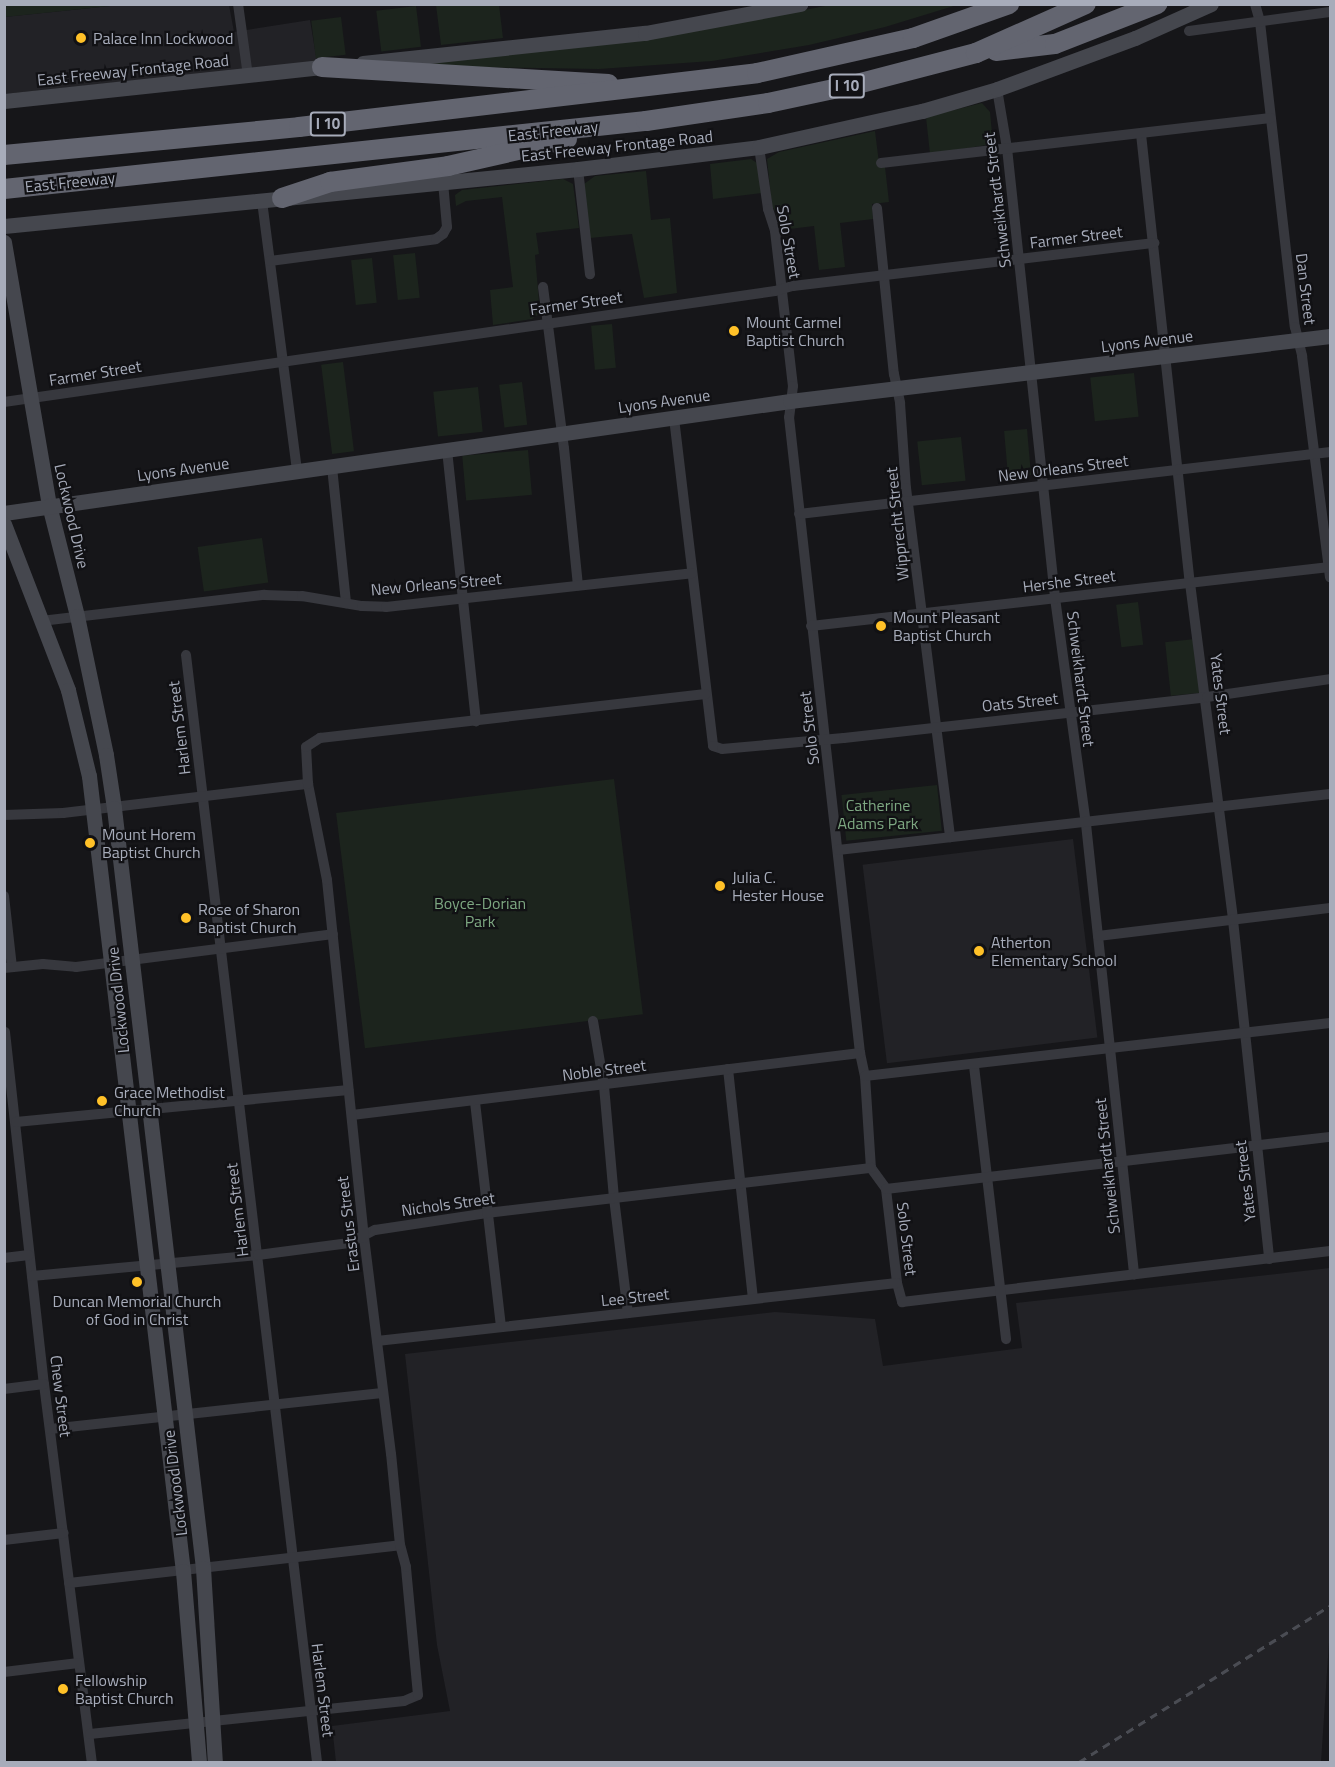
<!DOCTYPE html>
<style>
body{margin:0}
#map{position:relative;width:1335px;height:1767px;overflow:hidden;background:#161619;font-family:"Titillium Web",sans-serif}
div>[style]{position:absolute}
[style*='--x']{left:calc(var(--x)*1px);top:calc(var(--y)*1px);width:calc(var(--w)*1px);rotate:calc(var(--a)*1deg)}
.built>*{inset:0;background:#222226;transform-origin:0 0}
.green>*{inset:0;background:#1c241d;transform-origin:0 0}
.street>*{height:10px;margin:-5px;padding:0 5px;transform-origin:5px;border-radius:5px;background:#37383e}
.secondary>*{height:15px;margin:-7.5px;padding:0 7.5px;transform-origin:7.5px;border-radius:7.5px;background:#45474e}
.highway>*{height:20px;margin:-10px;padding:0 10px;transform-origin:10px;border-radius:10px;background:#636570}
.rail>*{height:3px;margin-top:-1.5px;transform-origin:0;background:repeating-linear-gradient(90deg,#4a4c53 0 8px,transparent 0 14px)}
.dots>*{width:16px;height:16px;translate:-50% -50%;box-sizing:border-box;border:3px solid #111114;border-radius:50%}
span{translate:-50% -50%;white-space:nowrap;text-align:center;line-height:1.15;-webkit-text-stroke:4.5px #111114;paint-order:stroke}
.shield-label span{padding:2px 4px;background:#111114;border:2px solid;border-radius:4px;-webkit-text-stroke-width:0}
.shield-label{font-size:15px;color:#a7acba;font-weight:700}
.poi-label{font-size:16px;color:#a7acba}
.left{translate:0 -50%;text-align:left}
.street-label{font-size:16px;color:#a7acba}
.park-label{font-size:16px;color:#7da781}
.frame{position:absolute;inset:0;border:6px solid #a7acba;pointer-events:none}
</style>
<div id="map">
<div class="built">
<i style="clip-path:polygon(120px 5px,229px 5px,234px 32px,310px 20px,317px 62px,4px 94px,4px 17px)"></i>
<i style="left:1073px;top:839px;width:200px;height:212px;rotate:83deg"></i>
<i style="clip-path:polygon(1330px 1268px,1330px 1627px,1321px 1762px,336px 1762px,332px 1726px,450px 1711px,437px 1645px,405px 1354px,775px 1312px,875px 1319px,883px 1366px,1022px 1348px,1016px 1303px)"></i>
</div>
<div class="green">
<i style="clip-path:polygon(5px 4px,119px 4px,119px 5px,5px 17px)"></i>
<i style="clip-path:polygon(436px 5px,499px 5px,503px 38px,441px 45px)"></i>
<i style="clip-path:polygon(830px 5px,957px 5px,885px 27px,809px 45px,712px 61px,599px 69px,403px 66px,696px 31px)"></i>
<i style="left:416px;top:6px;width:41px;height:40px;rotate:83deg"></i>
<i style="left:341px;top:17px;width:38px;height:30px;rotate:83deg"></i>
<i style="clip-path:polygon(982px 103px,990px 112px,993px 144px,930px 154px,926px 117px)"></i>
<i style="clip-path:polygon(875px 131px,879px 163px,885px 167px,889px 202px,872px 204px,873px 219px,840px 223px,845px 267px,819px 270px,814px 226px,781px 230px,779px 218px,772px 206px,767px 159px,779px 152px)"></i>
<i style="clip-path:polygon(751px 159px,757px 163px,762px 193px,713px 199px,710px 164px)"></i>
<i style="clip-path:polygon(646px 171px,651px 220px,670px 218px,677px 293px,644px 298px,632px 234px,590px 238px,584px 184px,595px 176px)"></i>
<i style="clip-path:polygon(563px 179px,573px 184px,579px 228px,536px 233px,539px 254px,535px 255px,540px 313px,532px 319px,493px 325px,490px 290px,513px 287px,502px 197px,466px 201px,456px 206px,455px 195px,462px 190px)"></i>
<i style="left:415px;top:253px;width:45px;height:22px;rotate:84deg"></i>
<i style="left:372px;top:258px;width:45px;height:21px;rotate:84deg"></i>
<i style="left:612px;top:324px;width:44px;height:21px;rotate:85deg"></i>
<i style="left:343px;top:362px;width:90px;height:22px;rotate:83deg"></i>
<i style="left:1134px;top:373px;width:44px;height:44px;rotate:84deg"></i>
<i style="left:522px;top:382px;width:43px;height:23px;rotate:83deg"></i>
<i style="left:478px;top:387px;width:45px;height:45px;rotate:84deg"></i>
<i style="left:1027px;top:429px;width:46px;height:23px;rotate:85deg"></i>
<i style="left:961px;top:437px;width:44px;height:44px;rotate:84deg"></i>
<i style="left:528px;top:450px;width:45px;height:66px;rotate:85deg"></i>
<i style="left:262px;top:538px;width:45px;height:65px;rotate:82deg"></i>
<i style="left:1138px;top:602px;width:43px;height:22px;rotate:83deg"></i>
<i style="left:1195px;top:639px;width:54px;height:30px;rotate:84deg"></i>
<i style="left:614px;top:779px;width:237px;height:280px;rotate:83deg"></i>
<i style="left:937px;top:785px;width:46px;height:96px;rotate:84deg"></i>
</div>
<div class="street">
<i style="--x:238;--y:4;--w:73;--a:82.1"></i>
<i style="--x:1255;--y:4;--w:19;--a:74"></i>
<i style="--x:1260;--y:22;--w:307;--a:83.5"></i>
<i style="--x:1295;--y:327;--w:30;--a:76"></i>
<i style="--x:1302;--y:356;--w:223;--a:82.8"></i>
<i style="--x:1189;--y:31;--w:142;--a:-7.7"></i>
<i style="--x:997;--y:89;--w:60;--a:80.4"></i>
<i style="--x:1007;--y:148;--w:453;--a:83.9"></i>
<i style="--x:1055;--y:598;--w:228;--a:82.2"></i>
<i style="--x:1086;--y:824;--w:453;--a:83.9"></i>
<i style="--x:1141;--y:134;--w:452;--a:83.8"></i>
<i style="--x:1190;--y:583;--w:340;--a:82.7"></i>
<i style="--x:1233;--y:920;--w:341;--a:83.9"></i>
<i style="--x:759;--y:147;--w:63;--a:81.7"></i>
<i style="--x:768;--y:209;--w:23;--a:72"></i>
<i style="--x:775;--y:231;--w:156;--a:83.4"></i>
<i style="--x:793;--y:386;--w:31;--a:97"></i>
<i style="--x:789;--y:417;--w:640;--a:83.63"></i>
<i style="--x:860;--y:1053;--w:24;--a:78"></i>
<i style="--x:865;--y:1076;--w:92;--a:86.3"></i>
<i style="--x:871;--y:1168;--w:26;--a:54"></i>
<i style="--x:886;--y:1189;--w:95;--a:83.3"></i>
<i style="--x:897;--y:1283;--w:20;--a:75"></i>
<i style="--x:902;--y:1302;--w:431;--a:-6.8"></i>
<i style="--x:881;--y:163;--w:392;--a:-6.6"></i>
<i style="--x:578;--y:169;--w:106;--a:83.5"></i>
<i style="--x:262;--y:201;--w:273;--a:82.6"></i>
<i style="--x:877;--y:208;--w:167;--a:84.2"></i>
<i style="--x:894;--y:374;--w:30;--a:78"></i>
<i style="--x:900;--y:403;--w:85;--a:86"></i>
<i style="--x:906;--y:488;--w:352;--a:82.8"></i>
<i style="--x:270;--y:261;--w:167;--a:-7.5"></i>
<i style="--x:436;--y:239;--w:9;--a:-36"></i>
<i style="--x:443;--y:234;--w:8;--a:-60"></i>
<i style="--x:447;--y:227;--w:45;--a:-95.1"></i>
<i style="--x:543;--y:287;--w:162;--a:82.6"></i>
<i style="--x:564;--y:448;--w:138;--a:84.2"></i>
<i style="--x:4;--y:402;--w:779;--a:-8.19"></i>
<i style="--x:775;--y:291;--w:19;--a:-16"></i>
<i style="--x:793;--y:286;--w:364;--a:-6.8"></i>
<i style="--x:674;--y:418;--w:330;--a:83.2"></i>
<i style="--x:713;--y:746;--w:9;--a:18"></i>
<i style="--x:722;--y:749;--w:122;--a:-5.2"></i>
<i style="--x:844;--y:738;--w:365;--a:-6.4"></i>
<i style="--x:1207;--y:697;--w:124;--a:-8.3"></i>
<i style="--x:447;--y:450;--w:273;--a:83.9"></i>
<i style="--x:332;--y:467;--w:137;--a:84.1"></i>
<i style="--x:799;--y:514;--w:535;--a:-6.66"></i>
<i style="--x:41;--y:621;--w:225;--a:-6.7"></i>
<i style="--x:264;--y:595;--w:38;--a:2"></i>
<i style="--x:302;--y:596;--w:61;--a:9.5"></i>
<i style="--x:362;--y:606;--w:24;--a:2"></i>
<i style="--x:386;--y:607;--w:308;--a:-6.3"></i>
<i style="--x:811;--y:626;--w:522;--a:-6.49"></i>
<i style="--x:186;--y:655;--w:1115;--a:83.25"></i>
<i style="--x:4;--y:815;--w:59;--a:-1.9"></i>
<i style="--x:63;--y:813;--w:247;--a:-6.8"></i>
<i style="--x:838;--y:850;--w:495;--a:-6.5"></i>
<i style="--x:4;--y:896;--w:71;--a:83.6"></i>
<i style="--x:1098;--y:936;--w:234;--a:-6.9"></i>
<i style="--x:4;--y:968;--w:39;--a:-6"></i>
<i style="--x:43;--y:964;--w:33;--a:5"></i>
<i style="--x:76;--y:967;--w:259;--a:-7.3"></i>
<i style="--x:593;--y:1021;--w:66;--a:80.4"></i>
<i style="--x:604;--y:1086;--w:112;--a:84.9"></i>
<i style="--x:614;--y:1198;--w:116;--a:83.1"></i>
<i style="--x:5;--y:1032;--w:354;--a:83.7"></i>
<i style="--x:44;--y:1384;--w:381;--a:82.8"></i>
<i style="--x:974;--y:1066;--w:275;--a:83.3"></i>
<i style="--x:728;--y:1069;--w:230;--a:83.8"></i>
<i style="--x:865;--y:1076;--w:468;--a:-6.5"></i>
<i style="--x:475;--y:1102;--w:226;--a:83.4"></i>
<i style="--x:352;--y:1115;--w:512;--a:-6.96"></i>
<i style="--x:16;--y:1122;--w:334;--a:-5.5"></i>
<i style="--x:886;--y:1189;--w:447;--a:-6.7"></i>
<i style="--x:4;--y:1258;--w:25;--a:-7"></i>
<i style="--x:32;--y:1276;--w:227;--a:-5.3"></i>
<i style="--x:258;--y:1255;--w:92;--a:-7.5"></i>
<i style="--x:349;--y:1243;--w:29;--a:-27"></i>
<i style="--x:375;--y:1230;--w:113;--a:-8.6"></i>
<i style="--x:487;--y:1213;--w:387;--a:-6.7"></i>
<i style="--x:377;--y:1341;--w:523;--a:-6.36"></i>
<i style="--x:4;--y:1389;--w:40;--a:-7.1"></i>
<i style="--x:50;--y:1429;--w:334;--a:-6.2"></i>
<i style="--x:4;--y:1540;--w:60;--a:-6.7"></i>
<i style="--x:69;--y:1583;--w:333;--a:-6.5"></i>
<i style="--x:4;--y:1672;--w:75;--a:-6.9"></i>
<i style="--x:90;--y:1734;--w:316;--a:-6"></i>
<i style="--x:404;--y:1701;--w:15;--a:-23"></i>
<i style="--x:418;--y:1695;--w:129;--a:-95.4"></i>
<i style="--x:406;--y:1567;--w:23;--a:-105"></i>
<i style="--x:400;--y:1545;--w:91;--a:-95.6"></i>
<i style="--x:391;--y:1454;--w:218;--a:-97.1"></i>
<i style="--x:364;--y:1238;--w:360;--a:-95.9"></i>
<i style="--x:327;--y:880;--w:98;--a:-101.2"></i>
<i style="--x:308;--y:784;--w:37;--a:-93"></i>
<i style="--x:306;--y:747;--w:17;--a:-33"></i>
<i style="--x:320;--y:738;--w:388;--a:-6.5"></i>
</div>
<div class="secondary">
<i style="--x:363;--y:63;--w:284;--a:-6.1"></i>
<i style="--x:645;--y:33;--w:158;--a:-10.6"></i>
<i style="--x:4;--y:101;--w:331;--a:-6.1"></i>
<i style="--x:4;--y:226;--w:577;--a:-5.67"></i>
<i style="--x:578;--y:169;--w:182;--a:-6.9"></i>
<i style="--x:759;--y:147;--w:167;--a:-12.5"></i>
<i style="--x:922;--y:111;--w:78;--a:-16.3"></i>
<i style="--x:997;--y:89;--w:147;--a:-20.3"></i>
<i style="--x:1135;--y:38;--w:83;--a:-24.1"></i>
<i style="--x:4;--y:242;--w:267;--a:80.3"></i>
<i style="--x:49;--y:505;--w:114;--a:75.8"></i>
<i style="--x:77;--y:616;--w:142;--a:78.2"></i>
<i style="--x:106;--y:755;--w:54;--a:81.4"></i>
<i style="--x:114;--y:808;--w:765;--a:83.32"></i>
<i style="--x:203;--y:1568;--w:194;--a:86.5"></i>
<i style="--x:4;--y:513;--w:794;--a:-8.11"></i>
<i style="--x:790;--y:401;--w:544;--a:-6.86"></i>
<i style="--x:4;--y:524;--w:178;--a:68.9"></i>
<i style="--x:68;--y:690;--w:89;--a:76.3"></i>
<i style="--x:89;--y:776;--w:801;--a:83.26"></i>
<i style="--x:183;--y:1571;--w:192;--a:85.2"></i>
</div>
<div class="highway">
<i style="--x:996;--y:51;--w:59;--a:-6.8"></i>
<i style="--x:1055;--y:44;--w:110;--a:-21.4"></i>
<i style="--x:322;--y:67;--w:287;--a:3.4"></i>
<i style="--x:4;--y:155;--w:296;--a:-5.4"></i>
<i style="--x:299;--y:127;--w:461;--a:-6.7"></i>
<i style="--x:757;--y:73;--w:160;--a:-12.6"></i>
<i style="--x:913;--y:38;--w:102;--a:-19.5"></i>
<i style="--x:4;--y:189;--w:646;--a:-6.05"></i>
<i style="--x:646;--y:121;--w:123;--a:-8.4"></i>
<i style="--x:768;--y:103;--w:91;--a:-12.1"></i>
<i style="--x:857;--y:84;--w:123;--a:-14.6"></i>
<i style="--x:976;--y:53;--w:120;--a:-24"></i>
<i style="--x:282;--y:198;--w:51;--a:-18.4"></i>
<i style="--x:330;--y:182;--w:119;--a:-7.7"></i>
<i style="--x:448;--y:166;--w:122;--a:-12.8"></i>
</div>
<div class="rail">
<i style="--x:1079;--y:1762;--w:296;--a:-31.9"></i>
</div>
<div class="dots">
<i style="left:81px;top:38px;background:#ffc128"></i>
<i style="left:734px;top:331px;background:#ffc128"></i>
<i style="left:881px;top:626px;background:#ffc128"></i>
<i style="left:90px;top:843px;background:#ffc128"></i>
<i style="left:720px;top:886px;background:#ffc128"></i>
<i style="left:186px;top:918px;background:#ffc128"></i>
<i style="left:979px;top:951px;background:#ffc128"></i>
<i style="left:102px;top:1101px;background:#ffc128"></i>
<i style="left:137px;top:1282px;background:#ffc128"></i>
<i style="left:63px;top:1689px;background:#ffc128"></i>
</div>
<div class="shield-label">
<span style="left:847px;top:86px">I 10</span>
<span style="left:328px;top:124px">I 10</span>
</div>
<div class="poi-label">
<span class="left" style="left:93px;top:38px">Palace Inn Lockwood</span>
<span class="left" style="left:746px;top:331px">Mount Carmel<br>Baptist Church</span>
<span class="left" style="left:893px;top:626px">Mount Pleasant<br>Baptist Church</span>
<span class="left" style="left:102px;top:843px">Mount Horem<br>Baptist Church</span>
<span class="left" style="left:732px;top:886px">Julia C.<br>Hester House</span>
<span class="left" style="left:198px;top:918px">Rose of Sharon<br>Baptist Church</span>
<span class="left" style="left:991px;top:951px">Atherton<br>Elementary School</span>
<span class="left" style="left:114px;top:1101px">Grace Methodist<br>Church</span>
<span style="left:137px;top:1310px">Duncan Memorial Church<br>of God in Christ</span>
<span class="left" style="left:75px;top:1689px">Fellowship<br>Baptist Church</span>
</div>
<div class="street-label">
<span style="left:133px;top:70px;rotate:-6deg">East Freeway Frontage Road</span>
<span style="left:553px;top:131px;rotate:-6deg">East Freeway</span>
<span style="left:617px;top:146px;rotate:-6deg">East Freeway Frontage Road</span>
<span style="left:70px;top:182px;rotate:-6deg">East Freeway</span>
<span style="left:997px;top:200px;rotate:-97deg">Schweikhardt Street</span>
<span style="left:1076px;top:237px;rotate:-7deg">Farmer Street</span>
<span style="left:789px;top:242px;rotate:80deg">Solo Street</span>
<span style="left:1306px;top:289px;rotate:83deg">Dan Street</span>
<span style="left:576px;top:303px;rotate:-8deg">Farmer Street</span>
<span style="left:1147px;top:341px;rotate:-7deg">Lyons Avenue</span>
<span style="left:95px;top:373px;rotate:-9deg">Farmer Street</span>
<span style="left:664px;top:401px;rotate:-8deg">Lyons Avenue</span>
<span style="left:1063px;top:468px;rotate:-7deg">New Orleans Street</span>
<span style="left:183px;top:469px;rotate:-8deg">Lyons Avenue</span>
<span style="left:72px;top:516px;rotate:77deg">Lockwood Drive</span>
<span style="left:897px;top:524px;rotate:-96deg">Wipprecht Street</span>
<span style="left:1069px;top:581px;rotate:-7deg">Hershe Street</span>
<span style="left:436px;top:584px;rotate:-5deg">New Orleans Street</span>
<span style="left:1081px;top:679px;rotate:83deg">Schweikhardt Street</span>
<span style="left:1221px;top:694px;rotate:83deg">Yates Street</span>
<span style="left:1020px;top:702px;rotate:-6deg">Oats Street</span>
<span style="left:179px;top:728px;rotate:-97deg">Harlem Street</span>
<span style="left:809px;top:728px;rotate:-97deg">Solo Street</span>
<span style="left:118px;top:1000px;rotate:-96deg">Lockwood Drive</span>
<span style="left:604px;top:1070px;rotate:-7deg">Noble Street</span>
<span style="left:1107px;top:1166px;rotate:-96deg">Schweikhardt Street</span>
<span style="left:1245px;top:1181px;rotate:-97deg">Yates Street</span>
<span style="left:448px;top:1204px;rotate:-8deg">Nichols Street</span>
<span style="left:237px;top:1210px;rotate:-97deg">Harlem Street</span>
<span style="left:348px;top:1224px;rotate:-97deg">Erastus Street</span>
<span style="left:907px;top:1239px;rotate:83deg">Solo Street</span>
<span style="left:635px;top:1297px;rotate:-6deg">Lee Street</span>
<span style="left:61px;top:1396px;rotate:83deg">Chew Street</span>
<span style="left:175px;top:1483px;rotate:-97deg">Lockwood Drive</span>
<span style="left:323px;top:1690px;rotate:83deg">Harlem Street</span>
</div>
<div class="park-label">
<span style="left:878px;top:814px">Catherine<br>Adams Park</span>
<span style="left:480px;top:912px">Boyce-Dorian<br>Park</span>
</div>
<div class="frame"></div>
</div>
